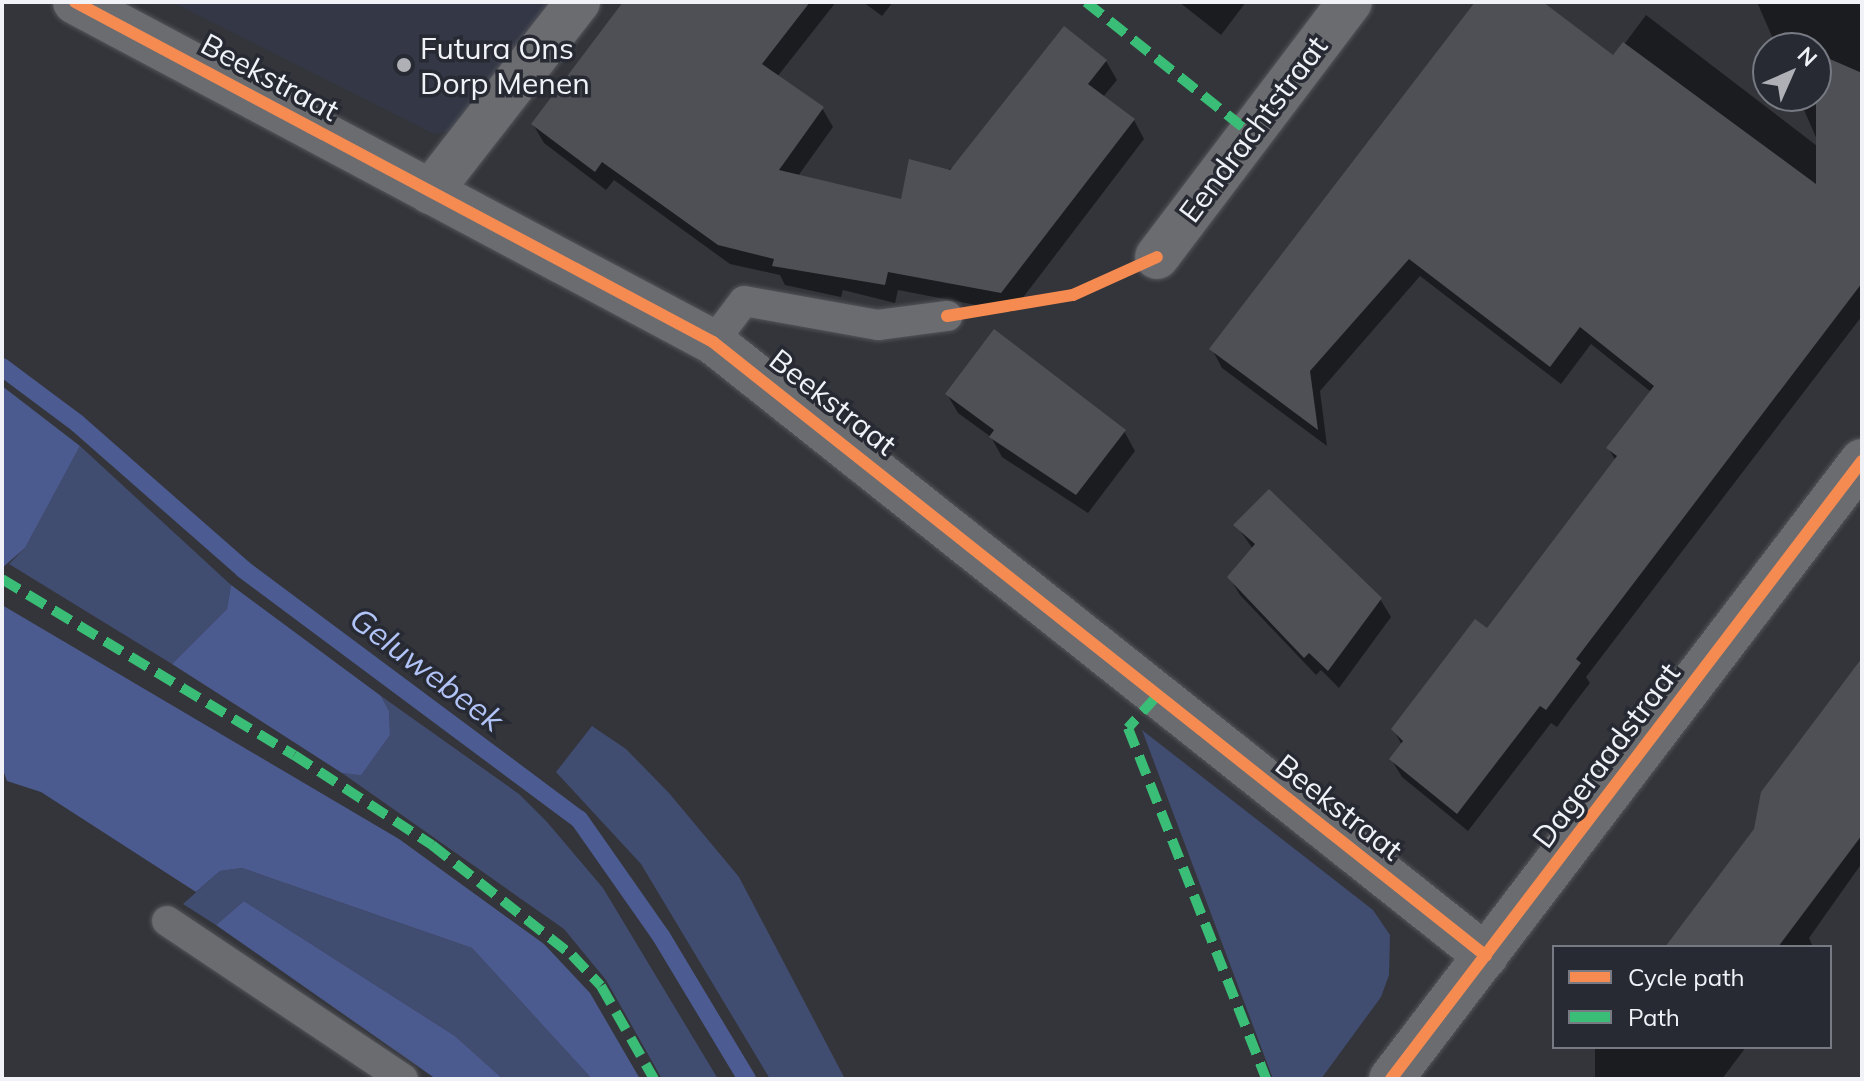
<!DOCTYPE html>
<style>
body{margin:0}
#map{position:relative;width:1864px;height:1081px;overflow:hidden;background:#34353a;font-family:Mulish,sans-serif}
div>[style]{position:absolute}
[style*='--x']{left:calc(var(--x)*1px);top:calc(var(--y)*1px);width:calc(var(--w)*1px);rotate:calc(var(--a)*1deg)}
.built>*{inset:0;background:#343846}
.green>*{inset:0;background:#414c71}
.forest>*{inset:0;background:#4c5b8f}
.shadow>*{inset:0;background:#0007}
.stream>*{height:18px;margin:-9px;padding:0 9px;transform-origin:9px;border-radius:9px;background:#4c5b91}
.building>*{inset:0;background:#4f5055}
.roads{filter:drop-shadow(0 0 2px #535459) drop-shadow(0 0 2px #535459)}
.lane>*{height:30px;margin:-15px;padding:0 15px;transform-origin:15px;border-radius:15px;background:#6b6c70}
.street>*{height:44px;margin:-22px;padding:0 22px;transform-origin:22px;border-radius:22px;background:#6b6c70}
.quiet>*{height:10px;margin-top:-5px;transform-origin:0;background:repeating-linear-gradient(90deg,#3abd76 0 20px,transparent 0 30px)}
.cycleway>*{height:12px;margin:-6px;padding:0 6px;transform-origin:6px;border-radius:6px;background:#f68b52}
.dots>*{width:22px;height:22px;translate:-50% -50%;box-sizing:border-box;border:4px solid #272a33;border-radius:50%}
span{translate:-50% -50%;white-space:nowrap;text-align:center;line-height:1.15;-webkit-text-stroke:7px #272a33;paint-order:stroke}
.poi-label{font-size:30px;color:#f0f2f8}
.left{translate:0 -50%;text-align:left}
.street-label{font-size:30px;color:#f0f2f8}
.water-label{font-size:32px;color:#b1c3f7;font-style:italic}
.frame{position:absolute;inset:0;border:4px solid #f0f2f8;pointer-events:none}
.legend{position:absolute;left:1552px;top:945px;width:280px;height:104px;box-sizing:border-box;background:#272a33;border:2px solid #777a82;margin:0;padding:10px 14px;list-style:none;font-size:24px;color:#f0f2f8}
.legend li{display:flex;align-items:center;gap:16px;height:40px}
.legend b{width:40px;border:2px solid #777a82}
.north{position:absolute;left:1752px;top:32px;width:80px;height:80px;box-sizing:border-box;background:#272a33;border:2px solid #777a82;border-radius:50%;rotate:45deg;font-size:22px;font-weight:700;line-height:32px;text-align:center;color:#f0f2f8}
.north::after{content:'';display:block;margin:auto;width:28px;height:36px;background:#aeb0b6;clip-path:polygon(50% 0,100% 100%,50% 72%,0 100%)}
</style>
<div id="map">
<div class="built">
<i style="clip-path:polygon(172px 2px,561px 2px,460px 129px,434px 134px)"></i>
</div>
<div class="green">
<i style="clip-path:polygon(80px 446px,231px 585px,227px 609px,172px 664px,9px 564px,25px 548px)"></i>
<i style="clip-path:polygon(381px 696px,519px 794px,547px 822px,603px 888px,718px 1079px,662px 1079px,606px 980px,564px 929px,342px 773px,361px 774px,390px 735px,389px 711px)"></i>
<i style="clip-path:polygon(592px 726px,626px 749px,669px 793px,739px 877px,845px 1079px,770px 1079px,641px 864px,556px 772px)"></i>
<i style="clip-path:polygon(1142px 730px,1373px 910px,1390px 935px,1389px 975px,1381px 997px,1321px 1079px,1273px 1079px)"></i>
<i style="clip-path:polygon(242px 868px,472px 948px,592px 1079px,503px 1079px,455px 1036px,244px 901px,216px 925px,183px 904px,220px 871px)"></i>
</div>
<div class="forest">
<i style="clip-path:polygon(2px 386px,80px 446px,25px 548px,2px 568px)"></i>
<i style="clip-path:polygon(231px 585px,381px 696px,389px 711px,390px 735px,361px 775px,342px 773px,172px 664px,227px 609px)"></i>
<i style="clip-path:polygon(2px 605px,399px 839px,544px 944px,590px 993px,640px 1079px,592px 1079px,472px 948px,242px 868px,220px 871px,196px 892px,41px 792px,7px 781px,2px 767px)"></i>
<i style="clip-path:polygon(244px 901px,455px 1036px,503px 1079px,436px 1079px,216px 925px)"></i>
</div>
<div class="shadow">
<i style="clip-path:polygon(626px 2px,836px 2px,777px 77px,822px 108px,833px 127px,798px 176px,902px 202px,1106px 61px,1117px 80px,1103px 97px,1134px 120px,1144px 139px,1012px 312px,898px 290px,895px 303px,843px 290px,841px 297px,785px 285px,780px 275px,730px 264px,614px 180px,606px 190px,544px 143px,533px 124px)"></i>
<i style="clip-path:polygon(863px 2px,893px 2px,882px 16px)"></i>
<i style="clip-path:polygon(1179px 2px,1246px 2px,1221px 35px)"></i>
<i style="clip-path:polygon(1478px 2px,1540px 2px,1614px 58px,1646px 15px,1821px 149px,1798px 96px,1816px 96px,1816px 48px,1777px 48px,1757px 2px,1862px 2px,1862px 316px,1586px 677px,1590px 683px,1573px 705px,1557px 727px,1551px 723px,1468px 831px,1402px 777px,1391px 759px,1402px 745px,1393px 729px,1488px 631px,1616px 461px,1608px 448px,1651px 392px,1591px 344px,1561px 384px,1420px 276px,1320px 391px,1327px 446px,1222px 368px,1212px 349px)"></i>
<i style="clip-path:polygon(947px 394px,1124px 431px,1135px 451px,1088px 513px,1002px 457px,991px 437px,958px 413px)"></i>
<i style="clip-path:polygon(1236px 525px,1380px 599px,1391px 617px,1339px 688px,1321px 670px,1316px 675px,1240px 595px,1229px 577px,1253px 549px)"></i>
<i style="clip-path:polygon(1862px 661px,1862px 863px,1809px 938px,1813px 947px,1667px 947px,1756px 830px)"></i>
<i style="clip-path:polygon(1595px 1047px,1746px 1047px,1722px 1079px,1595px 1079px)"></i>
</div>
<div class="stream">
<i style="--x:2;--y:367;--w:94;--a:36.7"></i>
<i style="--x:77;--y:423;--w:221;--a:41.3"></i>
<i style="--x:243;--y:569;--w:419;--a:36.7"></i>
<i style="--x:579;--y:819;--w:143;--a:55"></i>
<i style="--x:661;--y:936;--w:167;--a:59"></i>
</div>
<div class="building">
<i style="clip-path:polygon(623px 2px,810px 2px,762px 64px,824px 107px,779px 170px,901px 199px,909px 159px,950px 170px,1064px 26px,1107px 60px,1088px 84px,1135px 119px,1001px 293px,888px 272px,885px 285px,772px 266px,774px 259px,718px 245px,602px 162px,595px 172px,531px 124px)"></i>
<i style="clip-path:polygon(1475px 2px,1543px 2px,1613px 55px,1623px 42px,1816px 184px,1816px 53px,1862px 73px,1862px 283px,1576px 659px,1581px 663px,1564px 686px,1546px 710px,1540px 706px,1457px 814px,1389px 759px,1403px 741px,1391px 729px,1475px 619px,1487px 628px,1617px 456px,1606px 448px,1654px 386px,1580px 327px,1550px 367px,1409px 259px,1310px 371px,1318px 430px,1209px 349px)"></i>
<i style="clip-path:polygon(994px 329px,1126px 430px,1076px 495px,989px 437px,994px 430px,945px 394px)"></i>
<i style="clip-path:polygon(1269px 489px,1382px 598px,1328px 671px,1309px 653px,1304px 658px,1227px 577px,1255px 544px,1233px 525px)"></i>
<i style="clip-path:polygon(1862px 658px,1862px 835px,1778px 947px,1665px 947px,1754px 829px,1761px 792px)"></i>
</div>
<div class="roads">
<div class="lane">
<i style="--x:713;--y:342;--w:51;--a:-52.9"></i>
<i style="--x:744;--y:301;--w:136;--a:10.2"></i>
<i style="--x:878;--y:325;--w:70;--a:-7.4"></i>
<i style="--x:167;--y:921;--w:284;--a:33.8"></i>
</div>
<div class="street">
<i style="--x:75;--y:2;--w:723;--a:28.05"></i>
<i style="--x:713;--y:342;--w:987;--a:38.46"></i>
<i style="--x:430;--y:192;--w:241;--a:-52.1"></i>
<i style="--x:1157;--y:257;--w:320;--a:-52.9"></i>
<i style="--x:1391;--y:1079;--w:777;--a:-52.69"></i>
</div>
</div>
<div class="quiet">
<i style="--x:1086;--y:2;--w:208;--a:38.6"></i>
<i style="--x:2;--y:579;--w:341;--a:31.1"></i>
<i style="--x:294;--y:755;--w:165;--a:33.1"></i>
<i style="--x:432;--y:845;--w:178;--a:38.2"></i>
<i style="--x:572;--y:955;--w:42;--a:46.9"></i>
<i style="--x:601;--y:986;--w:107;--a:60.3"></i>
<i style="--x:1156;--y:697;--w:42;--a:132.1"></i>
<i style="--x:1128;--y:728;--w:377;--a:68.5"></i>
</div>
<div class="cycleway">
<i style="--x:75;--y:2;--w:723;--a:28.05"></i>
<i style="--x:713;--y:342;--w:987;--a:38.46"></i>
<i style="--x:947;--y:316;--w:128;--a:-9.5"></i>
<i style="--x:1073;--y:295;--w:92;--a:-24.3"></i>
<i style="--x:1391;--y:1079;--w:777;--a:-52.69"></i>
</div>
<div class="dots">
<i style="left:404px;top:65px;background:#aeb0b6"></i>
</div>
<div class="poi-label">
<span class="left" style="left:420px;top:65px">Futura Ons<br>Dorp Menen</span>
</div>
<div class="street-label">
<span style="left:270px;top:77px;rotate:28deg">Beekstraat</span>
<span style="left:1253px;top:129px;rotate:-53deg">Eendrachtstraat</span>
<span style="left:833px;top:402px;rotate:38deg">Beekstraat</span>
<span style="left:1606px;top:755px;rotate:-53deg">Dageraadstraat</span>
<span style="left:1339px;top:807px;rotate:38deg">Beekstraat</span>
</div>
<div class="water-label">
<span style="left:427px;top:669px;rotate:37deg">Geluwebeek</span>
</div>
<div class="frame"></div>
<ul class="legend">
<li><b style="height:10px;background:#f68b52"></b>Cycle path</li>
<li><b style="height:10px;background:#3abd76"></b>Path</li>
</ul>
<div class="north">N</div>
</div>
